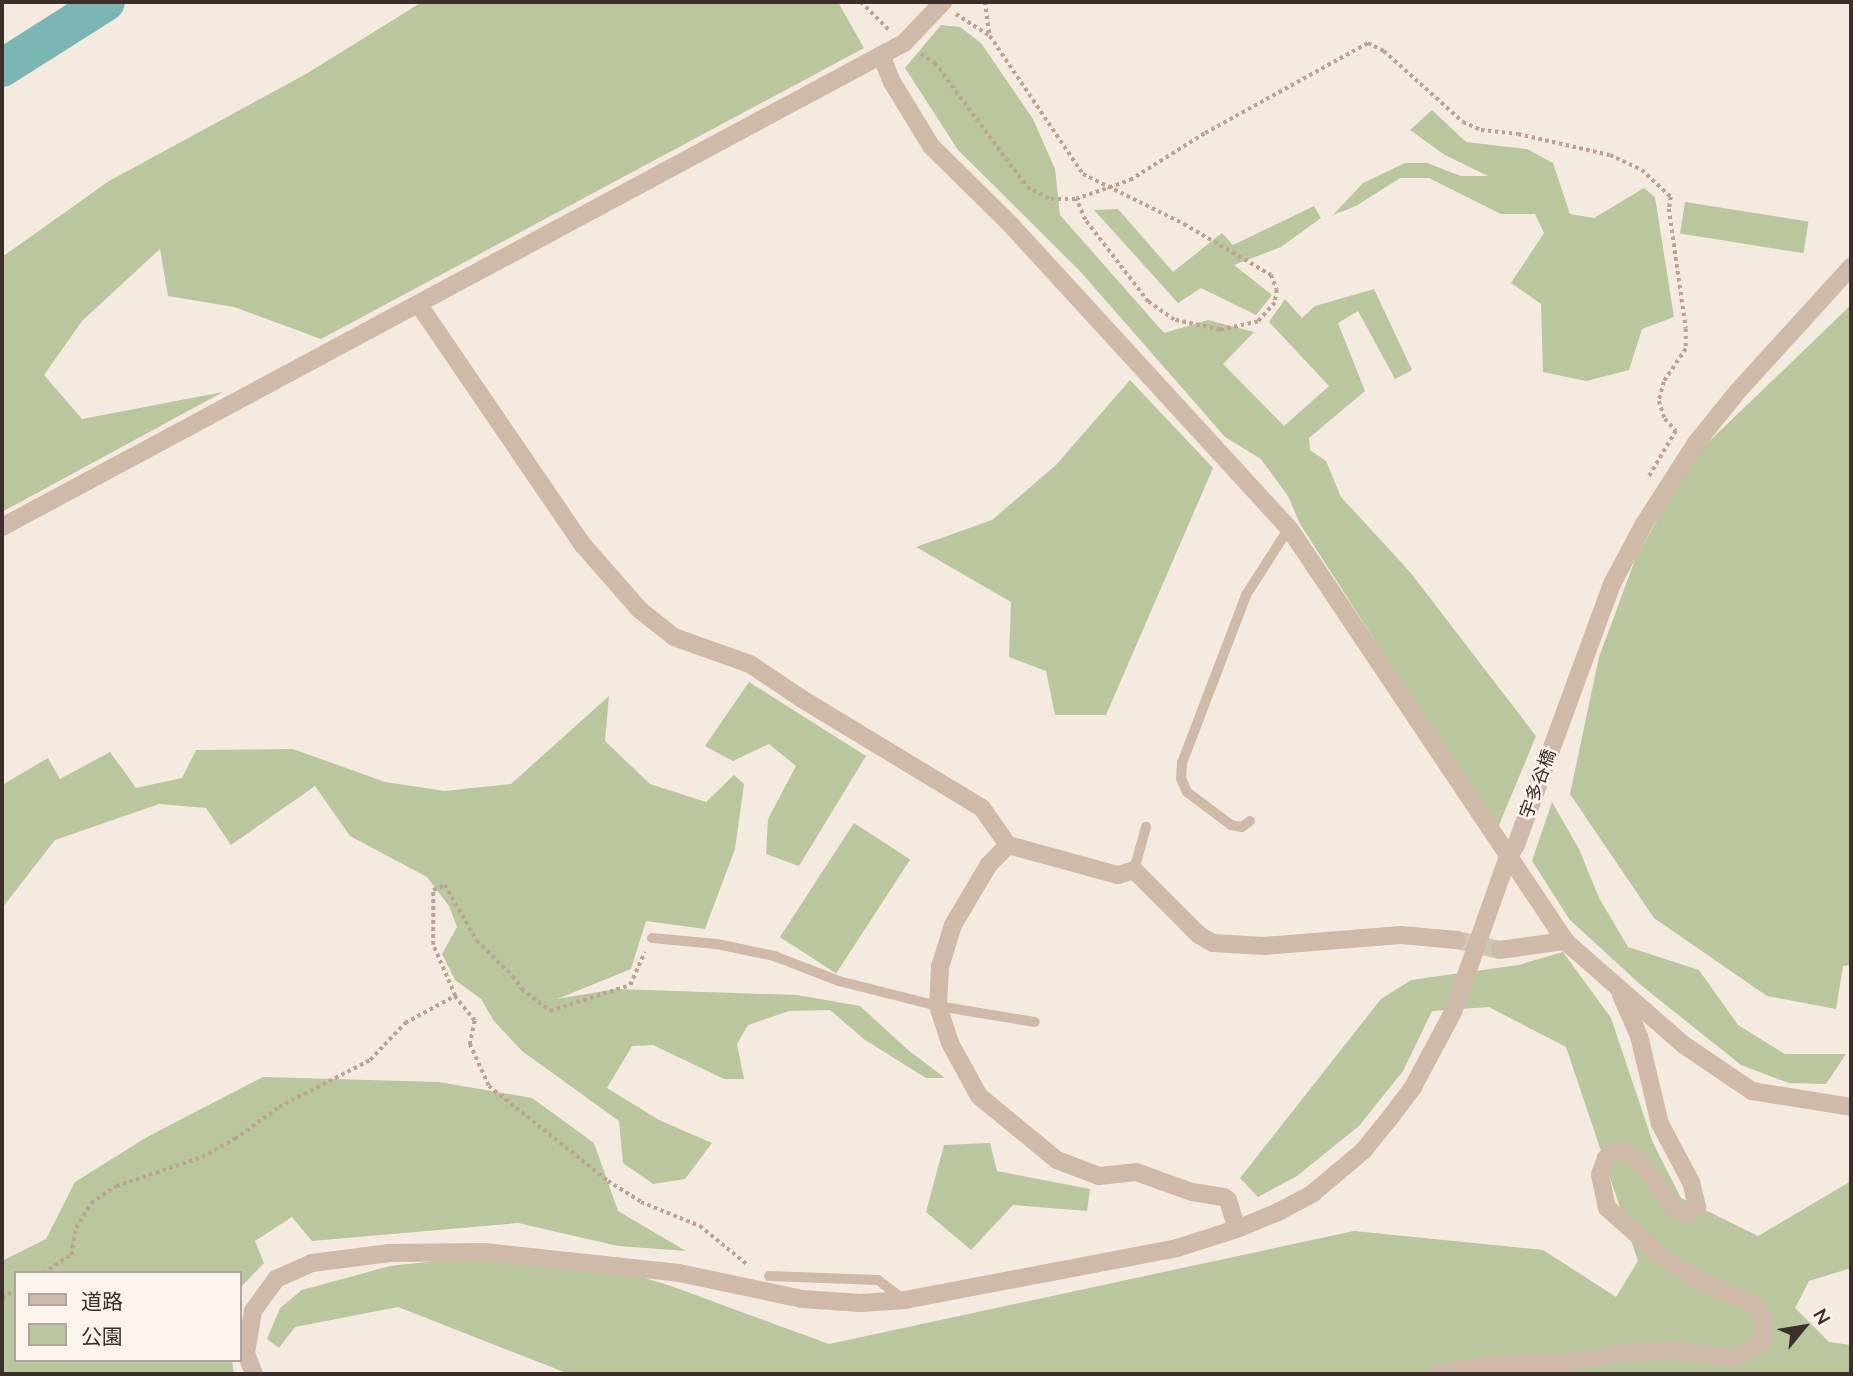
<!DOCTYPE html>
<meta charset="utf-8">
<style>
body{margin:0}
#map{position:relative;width:1853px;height:1376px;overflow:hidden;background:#f5eadf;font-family:Mulish,"Noto Sans JP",sans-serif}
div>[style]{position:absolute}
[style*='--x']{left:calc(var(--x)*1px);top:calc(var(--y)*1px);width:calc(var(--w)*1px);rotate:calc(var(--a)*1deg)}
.green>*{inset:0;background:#bac69d;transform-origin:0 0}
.river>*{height:38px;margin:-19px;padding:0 19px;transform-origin:19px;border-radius:19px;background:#7bb6b5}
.minor-tunnel>*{height:18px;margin-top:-9px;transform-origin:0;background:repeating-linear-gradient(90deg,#d0c4bb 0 18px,transparent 0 27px)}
.path>*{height:3.5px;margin-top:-1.75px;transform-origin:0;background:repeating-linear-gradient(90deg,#bba293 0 3.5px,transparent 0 7px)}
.service>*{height:10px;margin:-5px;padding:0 5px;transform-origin:5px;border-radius:5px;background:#cfb9a9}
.minor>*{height:18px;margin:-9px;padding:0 9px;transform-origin:9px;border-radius:9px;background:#cfb9a9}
.tertiary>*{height:18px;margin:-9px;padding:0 9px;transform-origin:9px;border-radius:9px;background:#cfb9a9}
span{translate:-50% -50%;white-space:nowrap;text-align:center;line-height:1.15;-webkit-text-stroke:5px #fcf4ec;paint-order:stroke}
.street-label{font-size:18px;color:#3c2e29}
.frame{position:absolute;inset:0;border:4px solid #3c2e29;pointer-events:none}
.legend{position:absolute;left:14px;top:1271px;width:228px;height:91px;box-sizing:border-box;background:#fcf4ec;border:2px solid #afa59e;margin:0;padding:9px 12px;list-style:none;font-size:21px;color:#3c2e29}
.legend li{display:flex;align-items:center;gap:14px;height:35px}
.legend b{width:35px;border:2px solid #afa59e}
.north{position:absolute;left:1769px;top:1292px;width:70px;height:70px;-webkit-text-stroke:5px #fcf4ec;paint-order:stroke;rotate:60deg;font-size:19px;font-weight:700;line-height:28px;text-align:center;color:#3c2e29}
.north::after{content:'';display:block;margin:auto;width:24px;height:32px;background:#3c2e29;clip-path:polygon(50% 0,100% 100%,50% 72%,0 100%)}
</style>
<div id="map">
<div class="green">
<i style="clip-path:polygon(422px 2px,838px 2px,864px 48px,321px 339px,234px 307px,168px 296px,160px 249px,82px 321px,44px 375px,82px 419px,223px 392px,2px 512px,2px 257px,109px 181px,306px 74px)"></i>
<i style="clip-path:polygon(941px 25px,960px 27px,981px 43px,1033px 119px,1055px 169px,1060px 215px,1164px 333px,1208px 320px,1254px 332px,1223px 364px,1284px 426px,1329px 386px,1269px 322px,1285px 299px,1302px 318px,1315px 306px,1374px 289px,1412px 370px,1395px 379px,1358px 311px,1338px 323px,1365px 391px,1309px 438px,1310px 450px,1326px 461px,1341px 497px,1410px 572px,1536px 736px,1497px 830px,1300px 524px,1288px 496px,1261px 459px,1225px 437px,1079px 270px,958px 150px,905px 68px)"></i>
<i style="clip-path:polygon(1432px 110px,1466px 142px,1527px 149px,1553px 163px,1570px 214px,1594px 218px,1644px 188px,1655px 197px,1674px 317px,1642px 329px,1629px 370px,1586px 381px,1543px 372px,1541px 304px,1511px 283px,1544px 233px,1535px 214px,1501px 214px,1429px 178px,1400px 178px,1356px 206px,1333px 215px,1363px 183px,1405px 163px,1427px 163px,1461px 176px,1488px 176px,1445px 155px,1410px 130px)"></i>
<i style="left:1685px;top:202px;width:125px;height:32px;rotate:9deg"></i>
<i style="clip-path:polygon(1314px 206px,1321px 218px,1281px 247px,1234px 265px,1272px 295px,1256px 315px,1201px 288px,1178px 303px,1094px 210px,1118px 209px,1173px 272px,1222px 233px,1233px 245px)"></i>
<i style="clip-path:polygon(1851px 305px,1851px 965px,1843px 966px,1836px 1009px,1767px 996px,1654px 918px,1570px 794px,1599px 657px,1636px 557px,1695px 455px)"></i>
<i style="clip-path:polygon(1130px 380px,1213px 468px,1106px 715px,1055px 715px,1046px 671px,1009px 657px,1011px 602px,916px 547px,992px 520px,1056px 465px)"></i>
<i style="clip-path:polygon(749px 682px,866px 756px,799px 866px,766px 854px,768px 819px,796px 766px,769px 744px,733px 761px,705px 746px)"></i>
<i style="clip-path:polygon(609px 696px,605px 741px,650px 784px,706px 802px,734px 775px,744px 784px,735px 849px,705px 929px,646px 921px,631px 969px,557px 999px,616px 989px,797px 995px,860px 1006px,908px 1050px,945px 1078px,926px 1078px,865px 1040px,830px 1010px,789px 1011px,748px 1025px,737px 1044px,744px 1079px,724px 1079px,653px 1045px,632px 1046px,607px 1088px,659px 1120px,712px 1143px,685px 1179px,653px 1184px,623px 1163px,619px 1121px,522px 1051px,494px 1021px,481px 999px,455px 980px,442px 954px,457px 927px,449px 906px,427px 877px,350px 836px,315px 786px,231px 845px,206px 808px,159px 804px,55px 840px,2px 908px,2px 785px,48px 758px,60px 779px,110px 752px,136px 788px,182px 778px,196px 750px,293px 749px,385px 782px,445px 791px,511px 784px)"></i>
<i style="clip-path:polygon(1552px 802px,1579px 849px,1599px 898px,1628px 947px,1699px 970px,1738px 1025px,1785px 1054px,1846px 1054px,1826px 1084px,1789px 1083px,1741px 1065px,1642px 986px,1570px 920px,1532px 861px)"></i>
<i style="left:854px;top:823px;width:67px;height:136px;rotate:33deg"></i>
<i style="clip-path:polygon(1563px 952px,1611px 1018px,1653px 1143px,1681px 1198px,1758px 1236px,1851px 1181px,1851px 1268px,1809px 1281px,1795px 1308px,1829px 1342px,1851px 1345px,1851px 1374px,569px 1374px,398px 1307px,295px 1327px,279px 1348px,267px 1339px,280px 1308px,302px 1290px,390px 1266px,509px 1253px,584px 1260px,671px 1286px,829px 1344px,1354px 1231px,1543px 1250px,1616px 1297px,1638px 1261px,1566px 1047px,1489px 1007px,1432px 1011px,1403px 1071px,1359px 1126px,1297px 1176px,1258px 1197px,1240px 1178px,1381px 999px,1411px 980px,1518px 965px)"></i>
<i style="clip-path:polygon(263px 1077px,439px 1082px,532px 1098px,594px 1143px,618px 1211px,686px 1251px,618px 1246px,518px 1223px,312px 1241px,292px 1217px,255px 1241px,264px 1263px,240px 1288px,240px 1273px,16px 1273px,16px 1360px,232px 1360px,234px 1374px,2px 1374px,2px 1261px,46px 1239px,75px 1182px,147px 1137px)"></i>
<i style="clip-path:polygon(990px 1143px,997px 1171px,1090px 1189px,1087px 1211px,1013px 1205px,971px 1250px,926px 1212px,944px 1145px)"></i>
</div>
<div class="river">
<i style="--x:2;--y:68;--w:123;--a:-32.4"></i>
</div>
<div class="minor-tunnel">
<i style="--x:1457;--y:940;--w:44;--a:13.1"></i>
</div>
<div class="path">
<i style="--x:861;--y:2;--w:41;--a:45"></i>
<i style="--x:985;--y:2;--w:34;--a:82"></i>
<i style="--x:990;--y:36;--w:166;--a:56"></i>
<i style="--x:1083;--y:174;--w:113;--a:26.3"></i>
<i style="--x:1184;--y:224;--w:101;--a:30.4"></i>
<i style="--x:1271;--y:275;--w:16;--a:68"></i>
<i style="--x:1277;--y:290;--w:13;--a:99"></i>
<i style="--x:1275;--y:303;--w:25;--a:132"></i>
<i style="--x:1258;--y:322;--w:39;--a:168"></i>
<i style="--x:1220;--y:330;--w:47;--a:-167.7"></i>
<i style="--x:1174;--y:320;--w:32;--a:-145"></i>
<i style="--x:1148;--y:302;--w:103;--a:-127.5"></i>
<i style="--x:1085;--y:220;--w:23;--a:-113"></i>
<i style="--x:956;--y:14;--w:40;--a:32.9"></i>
<i style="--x:921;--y:54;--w:17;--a:33"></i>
<i style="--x:935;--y:63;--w:154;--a:53.4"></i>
<i style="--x:1027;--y:187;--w:27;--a:27"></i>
<i style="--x:1051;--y:199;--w:25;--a:0"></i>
<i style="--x:1076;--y:199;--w:57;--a:-19.4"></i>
<i style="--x:1130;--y:180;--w:89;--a:-32.1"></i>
<i style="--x:1205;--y:133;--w:186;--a:-28.9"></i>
<i style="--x:1368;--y:43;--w:18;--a:27"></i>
<i style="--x:1384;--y:51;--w:106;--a:41.9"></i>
<i style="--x:1463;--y:122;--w:20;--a:24"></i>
<i style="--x:1481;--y:130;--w:37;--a:6"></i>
<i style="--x:1518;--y:134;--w:94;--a:12.9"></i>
<i style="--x:1610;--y:155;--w:35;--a:25"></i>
<i style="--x:1642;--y:170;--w:40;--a:43"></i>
<i style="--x:1671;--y:197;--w:12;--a:99"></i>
<i style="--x:1669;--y:209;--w:121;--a:81.9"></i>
<i style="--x:1686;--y:329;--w:20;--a:90"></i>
<i style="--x:1686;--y:349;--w:40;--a:124"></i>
<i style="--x:1664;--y:382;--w:20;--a:105"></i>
<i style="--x:1659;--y:401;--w:19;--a:72"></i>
<i style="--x:1665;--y:419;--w:16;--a:47"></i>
<i style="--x:1676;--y:431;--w:53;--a:120.4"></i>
<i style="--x:455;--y:996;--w:56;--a:-113.3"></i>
<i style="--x:433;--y:945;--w:55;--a:-90"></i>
<i style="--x:433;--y:890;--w:13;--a:-23"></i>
<i style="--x:445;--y:885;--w:64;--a:60.3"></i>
<i style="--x:477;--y:941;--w:50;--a:44.2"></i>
<i style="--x:513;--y:976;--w:16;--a:55"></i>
<i style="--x:522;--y:989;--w:36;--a:38"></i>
<i style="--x:550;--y:1011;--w:84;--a:-18"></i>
<i style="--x:630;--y:985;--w:36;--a:-66"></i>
<i style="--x:43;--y:1273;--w:33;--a:-33"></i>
<i style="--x:71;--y:1255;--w:27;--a:-80"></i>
<i style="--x:76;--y:1228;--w:29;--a:-59"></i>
<i style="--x:91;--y:1203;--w:30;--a:-34"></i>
<i style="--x:116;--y:1186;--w:91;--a:-18.6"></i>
<i style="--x:202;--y:1157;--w:38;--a:-29"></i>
<i style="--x:235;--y:1139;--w:54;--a:-36"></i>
<i style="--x:279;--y:1107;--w:102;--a:-27.3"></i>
<i style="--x:370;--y:1060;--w:51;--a:-46.6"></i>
<i style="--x:405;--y:1023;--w:57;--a:-28.4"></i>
<i style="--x:455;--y:996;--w:32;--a:51"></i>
<i style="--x:475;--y:1021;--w:24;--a:102"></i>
<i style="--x:470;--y:1044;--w:46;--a:65.7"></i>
<i style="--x:489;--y:1086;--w:152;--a:38.6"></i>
<i style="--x:608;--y:1181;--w:39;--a:32"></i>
<i style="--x:641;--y:1202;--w:64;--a:22.1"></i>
<i style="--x:700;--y:1226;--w:63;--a:39.2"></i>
<i style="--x:2;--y:1298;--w:16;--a:-30"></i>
</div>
<div class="service">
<i style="--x:1250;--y:821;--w:10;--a:143"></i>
<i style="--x:1242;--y:827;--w:11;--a:-170"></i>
<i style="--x:1231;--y:825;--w:55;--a:-143.1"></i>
<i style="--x:1187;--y:792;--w:15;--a:-113"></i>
<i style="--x:1181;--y:778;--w:15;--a:-86"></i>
<i style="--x:1182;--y:763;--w:180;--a:-69.1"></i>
<i style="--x:1246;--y:595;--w:80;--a:-57.3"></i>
<i style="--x:1134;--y:870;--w:45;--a:-74.4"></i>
<i style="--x:652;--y:938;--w:65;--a:5.3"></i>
<i style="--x:717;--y:944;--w:58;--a:11.9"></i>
<i style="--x:774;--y:956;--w:70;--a:21"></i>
<i style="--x:839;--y:981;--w:102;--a:14.2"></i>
<i style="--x:938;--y:1006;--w:98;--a:9.4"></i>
<i style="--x:769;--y:1276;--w:109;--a:2.1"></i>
<i style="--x:878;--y:1280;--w:31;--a:37"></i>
</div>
<div class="minor">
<i style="--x:881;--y:55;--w:29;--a:68"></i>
<i style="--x:892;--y:82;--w:75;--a:58.6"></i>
<i style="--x:931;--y:146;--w:112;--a:44.6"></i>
<i style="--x:1011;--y:225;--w:411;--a:47.5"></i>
<i style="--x:1289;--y:528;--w:497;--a:56.2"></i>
<i style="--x:1565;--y:941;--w:158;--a:41.2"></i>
<i style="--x:1684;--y:1045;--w:82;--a:34.1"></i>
<i style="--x:1752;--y:1091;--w:100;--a:9.2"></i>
<i style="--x:419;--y:305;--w:291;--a:55.7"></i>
<i style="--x:583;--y:545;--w:86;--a:48.8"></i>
<i style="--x:640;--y:610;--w:43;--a:38.5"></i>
<i style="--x:674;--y:637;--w:81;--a:19.6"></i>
<i style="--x:750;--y:664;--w:63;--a:33.9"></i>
<i style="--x:802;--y:699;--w:210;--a:31.2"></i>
<i style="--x:982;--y:808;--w:45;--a:54.9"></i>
<i style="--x:1008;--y:845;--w:114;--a:15.3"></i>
<i style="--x:1118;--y:875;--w:17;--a:-17"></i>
<i style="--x:1134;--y:870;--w:92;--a:45"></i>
<i style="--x:1199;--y:935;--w:16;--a:30"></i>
<i style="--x:1213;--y:943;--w:51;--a:3.4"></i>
<i style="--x:1264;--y:946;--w:137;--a:-4.6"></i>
<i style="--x:1401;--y:935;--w:56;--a:5.1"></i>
<i style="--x:2;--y:527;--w:1024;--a:-28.22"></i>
<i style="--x:904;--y:43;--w:57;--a:-46.4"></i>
<i style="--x:1008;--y:845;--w:29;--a:134"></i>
<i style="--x:988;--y:866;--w:69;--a:120.7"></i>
<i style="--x:953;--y:925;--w:44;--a:107.2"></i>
<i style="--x:940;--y:967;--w:39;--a:93"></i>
<i style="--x:938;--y:1006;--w:39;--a:72"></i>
<i style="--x:950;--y:1043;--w:60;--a:61.3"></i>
<i style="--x:979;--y:1096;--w:101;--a:39.4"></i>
<i style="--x:1057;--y:1160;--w:45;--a:20.9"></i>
<i style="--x:1099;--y:1176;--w:37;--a:-6"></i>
<i style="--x:1136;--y:1172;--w:59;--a:19.7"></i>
<i style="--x:1192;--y:1192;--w:32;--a:9"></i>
<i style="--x:1224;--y:1197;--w:5;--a:37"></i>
<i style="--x:1228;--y:1200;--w:30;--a:73"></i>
<i style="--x:1500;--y:950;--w:66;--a:-7.9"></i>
<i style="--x:1435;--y:1374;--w:59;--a:-9.8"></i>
<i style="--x:1493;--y:1364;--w:73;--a:-0.8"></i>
<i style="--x:1566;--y:1363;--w:58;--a:-10"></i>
<i style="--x:1623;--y:1353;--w:54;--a:-3.2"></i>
<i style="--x:1677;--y:1350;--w:57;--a:8.1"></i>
<i style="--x:1733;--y:1358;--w:33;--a:-27"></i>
<i style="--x:1762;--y:1343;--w:22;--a:-85"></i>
<i style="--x:1764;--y:1321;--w:20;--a:-120"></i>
<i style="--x:1754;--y:1304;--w:53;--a:-156.8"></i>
<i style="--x:1705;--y:1283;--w:44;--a:-149.9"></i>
<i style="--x:1667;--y:1261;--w:80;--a:-138.5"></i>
<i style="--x:1607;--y:1208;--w:34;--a:-102"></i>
<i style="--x:1600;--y:1175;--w:18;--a:-71"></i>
<i style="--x:1606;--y:1158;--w:14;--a:-34"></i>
<i style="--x:1618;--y:1150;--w:19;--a:21"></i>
<i style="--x:1636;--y:1157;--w:62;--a:53.5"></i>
<i style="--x:1673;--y:1207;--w:15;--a:32"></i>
<i style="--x:1686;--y:1215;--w:14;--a:-36"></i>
<i style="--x:1697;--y:1207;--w:26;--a:-103"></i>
<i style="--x:1691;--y:1182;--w:66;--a:-118.1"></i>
<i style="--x:1660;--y:1124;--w:90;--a:-103.4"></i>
<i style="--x:1639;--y:1036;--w:45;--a:-113.7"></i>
</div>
<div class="tertiary">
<i style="--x:254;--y:1374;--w:22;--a:-111"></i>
<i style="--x:246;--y:1353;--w:43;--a:-80.5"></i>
<i style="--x:253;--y:1311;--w:39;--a:-54"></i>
<i style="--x:276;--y:1279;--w:39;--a:-24"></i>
<i style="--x:312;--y:1263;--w:78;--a:-7.4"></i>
<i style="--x:389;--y:1253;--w:95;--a:-0.6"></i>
<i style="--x:484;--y:1252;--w:196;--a:6.1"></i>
<i style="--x:679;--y:1273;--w:126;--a:11.9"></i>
<i style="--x:802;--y:1299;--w:59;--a:3.9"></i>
<i style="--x:861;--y:1303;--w:44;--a:-3.9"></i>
<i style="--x:905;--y:1300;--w:277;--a:-10.8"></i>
<i style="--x:1177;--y:1248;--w:63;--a:-17.6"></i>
<i style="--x:1237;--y:1229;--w:44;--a:-22.5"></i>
<i style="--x:1278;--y:1212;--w:40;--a:-28"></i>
<i style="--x:1313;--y:1193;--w:65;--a:-40"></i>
<i style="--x:1363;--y:1151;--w:41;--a:-50.9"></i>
<i style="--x:1389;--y:1119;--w:40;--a:-53"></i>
<i style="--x:1413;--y:1087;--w:85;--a:-61.9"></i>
<i style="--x:1453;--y:1012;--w:164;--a:-70.5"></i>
<i style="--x:1508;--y:857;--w:14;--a:-56"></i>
<i style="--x:1516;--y:845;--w:280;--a:-69.8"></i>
<i style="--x:1613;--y:582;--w:66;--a:-61.9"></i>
<i style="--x:1644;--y:524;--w:96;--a:-57.3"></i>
<i style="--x:1696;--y:443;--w:67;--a:-51.1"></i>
<i style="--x:1738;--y:391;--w:168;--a:-47.7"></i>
</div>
<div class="street-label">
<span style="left:1538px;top:784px;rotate:-70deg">宇多谷橋</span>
</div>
<div class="frame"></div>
<ul class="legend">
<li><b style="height:9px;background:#cfb9a9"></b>道路</li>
<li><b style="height:19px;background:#bac69d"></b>公園</li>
</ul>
<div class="north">N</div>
</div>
